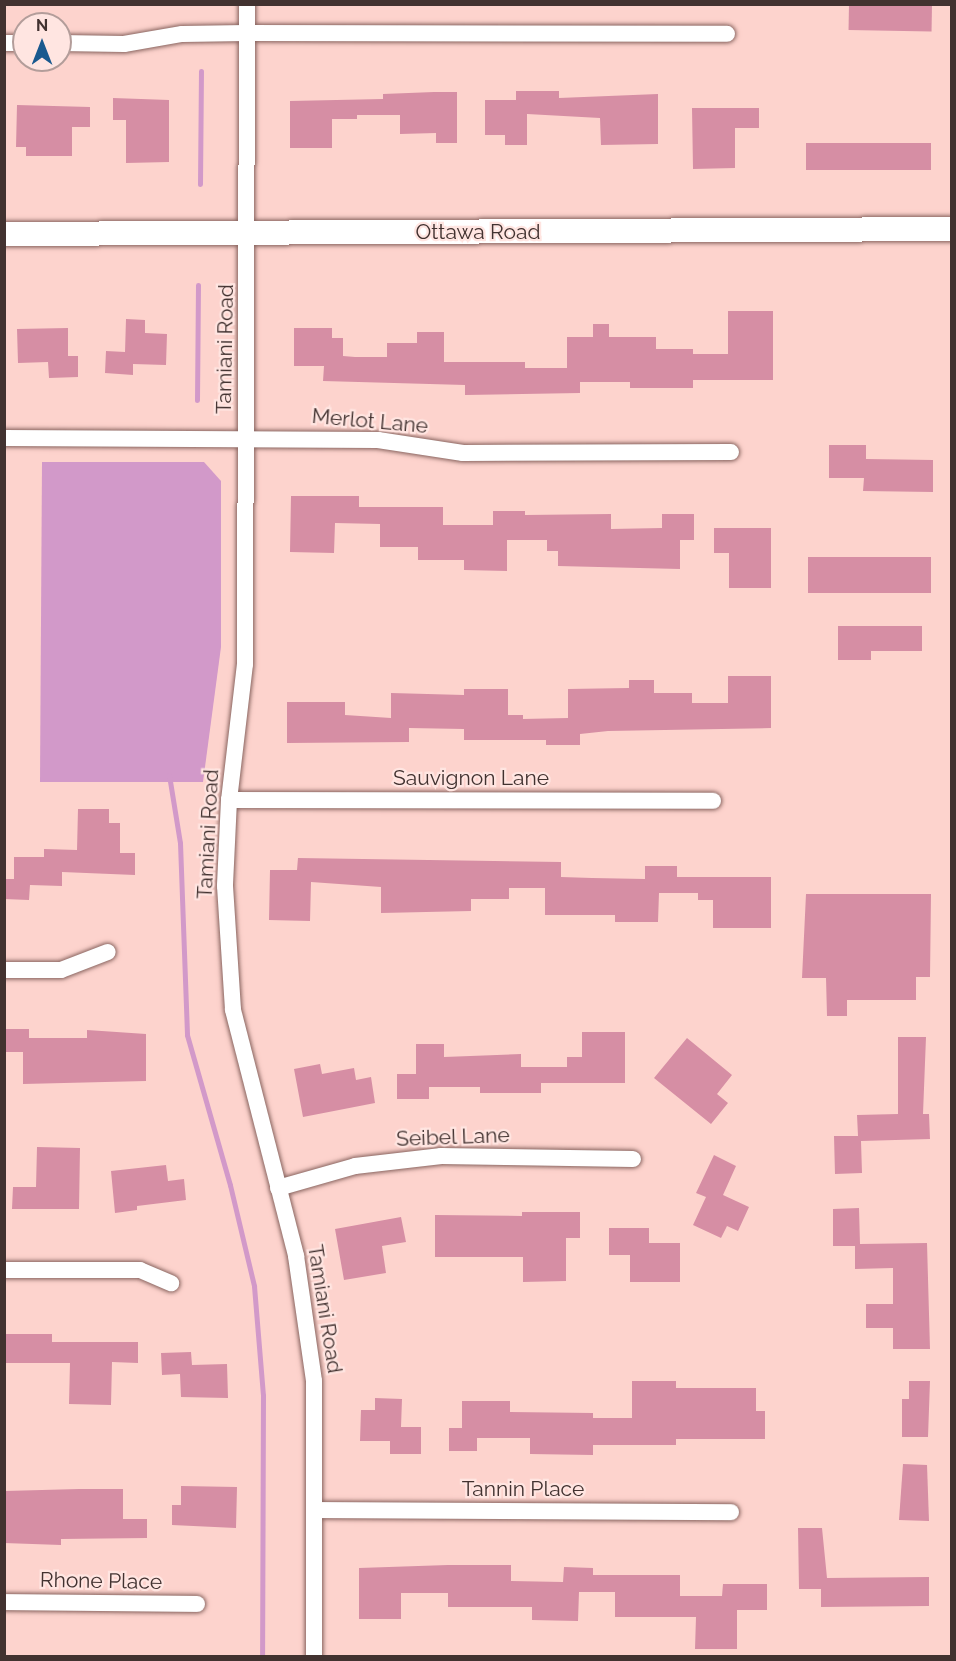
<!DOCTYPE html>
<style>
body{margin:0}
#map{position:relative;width:956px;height:1661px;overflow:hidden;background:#fdd3cd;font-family:Raleway,sans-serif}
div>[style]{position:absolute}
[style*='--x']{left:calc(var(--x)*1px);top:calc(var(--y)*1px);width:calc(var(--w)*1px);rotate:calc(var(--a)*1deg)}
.water>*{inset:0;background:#d299c9}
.stream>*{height:5px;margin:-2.5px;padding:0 2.5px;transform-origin:2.5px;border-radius:2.5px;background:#d299c9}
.building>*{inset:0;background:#d68ea4;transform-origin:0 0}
.roads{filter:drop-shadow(0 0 2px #896560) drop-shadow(0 0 2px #896560)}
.street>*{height:16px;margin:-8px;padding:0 8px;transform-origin:8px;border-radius:8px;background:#fff}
.secondary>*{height:24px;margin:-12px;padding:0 12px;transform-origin:12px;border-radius:12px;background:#fff}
span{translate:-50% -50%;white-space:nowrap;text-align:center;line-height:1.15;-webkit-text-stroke:4.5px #ffe5e1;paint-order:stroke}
.street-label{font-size:21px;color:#423230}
.frame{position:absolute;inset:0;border:6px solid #423230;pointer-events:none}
.north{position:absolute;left:12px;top:12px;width:60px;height:60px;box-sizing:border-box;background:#ffe5e1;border:2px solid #b39d9a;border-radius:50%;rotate:0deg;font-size:16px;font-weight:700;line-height:24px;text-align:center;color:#423230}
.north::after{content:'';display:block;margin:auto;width:21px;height:27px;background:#19598f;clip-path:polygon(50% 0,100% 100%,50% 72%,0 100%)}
</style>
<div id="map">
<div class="water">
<i style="clip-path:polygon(42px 462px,204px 462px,221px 481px,221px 647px,203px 782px,40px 782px)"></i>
</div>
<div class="stream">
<i style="--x:200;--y:184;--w:113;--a:-89.5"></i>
<i style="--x:197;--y:400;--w:115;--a:-89.5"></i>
<i style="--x:169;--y:775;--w:69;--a:80.8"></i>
<i style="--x:180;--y:843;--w:192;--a:87.9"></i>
<i style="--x:187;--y:1035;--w:156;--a:74"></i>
<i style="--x:230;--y:1185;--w:104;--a:76.6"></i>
<i style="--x:254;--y:1286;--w:109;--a:85.3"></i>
<i style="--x:263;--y:1395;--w:261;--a:90.2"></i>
</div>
<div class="building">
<i style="left:849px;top:4px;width:83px;height:26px;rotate:1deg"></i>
<i style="clip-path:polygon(516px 91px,559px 91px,559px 98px,658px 94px,658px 144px,601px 145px,600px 118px,527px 114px,527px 145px,505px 145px,505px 135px,485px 135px,485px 100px,516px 100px)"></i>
<i style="clip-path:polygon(434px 92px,457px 92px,457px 143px,436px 143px,436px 133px,400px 134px,400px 115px,357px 115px,357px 119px,332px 119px,332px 148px,290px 148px,290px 101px,383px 99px,383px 94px)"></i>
<i style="clip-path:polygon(113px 98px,169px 100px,169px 162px,126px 163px,126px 120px,113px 120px)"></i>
<i style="clip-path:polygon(17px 105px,90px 107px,90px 127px,72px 127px,72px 156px,26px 156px,26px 147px,16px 147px)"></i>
<i style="clip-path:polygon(692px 108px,759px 108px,759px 128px,735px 128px,735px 168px,693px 169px)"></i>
<i style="left:931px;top:143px;width:27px;height:125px;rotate:90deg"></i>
<i style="clip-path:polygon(728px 311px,773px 311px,773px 380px,693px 380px,693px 388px,630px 388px,630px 382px,580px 382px,580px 393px,465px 395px,465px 385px,323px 381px,324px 366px,294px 366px,294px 328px,332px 328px,332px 338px,343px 338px,343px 356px,355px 357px,387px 357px,387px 343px,417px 343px,417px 332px,444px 332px,444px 362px,525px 362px,525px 368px,567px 368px,567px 337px,593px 337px,593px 324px,609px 324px,609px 337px,656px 337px,656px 349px,693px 349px,693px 354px,728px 354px)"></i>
<i style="clip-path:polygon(126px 319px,145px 320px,145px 333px,167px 334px,166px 365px,133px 364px,133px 375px,105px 373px,106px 351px,125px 352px)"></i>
<i style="clip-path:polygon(68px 328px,68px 356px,78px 356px,78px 377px,49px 378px,48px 362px,18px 363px,17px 329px)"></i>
<i style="clip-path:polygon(829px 445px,866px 445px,866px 459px,933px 460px,933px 492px,863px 491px,864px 478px,829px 478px)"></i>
<i style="clip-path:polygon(291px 496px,359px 496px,359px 507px,443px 507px,443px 525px,493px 525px,493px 511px,525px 511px,525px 515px,611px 514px,611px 529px,662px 528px,662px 514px,694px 514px,694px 540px,680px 540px,680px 569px,558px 566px,558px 551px,547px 551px,547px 540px,507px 540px,507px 571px,464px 570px,464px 560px,418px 560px,418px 547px,380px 547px,380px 524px,335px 523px,334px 553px,290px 552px)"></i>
<i style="clip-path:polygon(714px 528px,771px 528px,771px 588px,729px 588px,729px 553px,714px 553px)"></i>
<i style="left:808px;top:557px;width:123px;height:36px"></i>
<i style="clip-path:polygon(838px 626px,922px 626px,922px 651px,871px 651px,871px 660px,838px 660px)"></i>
<i style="clip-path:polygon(728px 676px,771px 676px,771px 728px,608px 731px,580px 734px,580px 745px,546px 745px,546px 740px,464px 740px,464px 729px,409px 728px,409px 742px,287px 743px,287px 702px,345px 702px,345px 715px,391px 718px,391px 693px,464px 695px,464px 689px,508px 689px,508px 715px,523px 715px,523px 719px,568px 718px,568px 689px,629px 688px,629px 680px,654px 680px,654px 693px,692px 693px,692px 703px,728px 703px)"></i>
<i style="clip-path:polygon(78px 809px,109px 809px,109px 823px,120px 823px,120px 853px,135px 853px,135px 875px,62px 872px,62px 886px,30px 885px,29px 900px,4px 899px,4px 879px,14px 879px,14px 857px,44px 857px,44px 849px,77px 850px)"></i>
<i style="clip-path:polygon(298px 858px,561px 862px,561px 877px,592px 878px,645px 879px,645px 866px,677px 866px,677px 877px,771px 877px,771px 928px,713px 928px,713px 900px,698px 900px,698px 893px,659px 893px,658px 922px,615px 922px,615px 915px,545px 915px,545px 888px,509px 888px,509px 899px,471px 899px,471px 911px,381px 913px,381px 887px,311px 882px,310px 921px,269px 920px,270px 870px,297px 870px)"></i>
<i style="clip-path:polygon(806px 894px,931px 894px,930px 977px,916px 977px,916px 1000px,847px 1000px,847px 1016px,827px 1016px,826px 978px,802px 978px)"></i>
<i style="clip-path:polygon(4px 1029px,29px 1029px,29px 1038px,87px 1038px,87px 1030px,146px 1034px,146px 1081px,23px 1084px,23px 1052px,4px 1052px)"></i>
<i style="clip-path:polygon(582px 1032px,625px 1032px,625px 1083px,541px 1083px,541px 1093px,480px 1093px,480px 1087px,429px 1087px,429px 1099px,397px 1099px,397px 1074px,416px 1074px,416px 1044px,444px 1044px,444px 1057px,521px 1054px,521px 1067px,567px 1067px,567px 1057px,582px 1057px)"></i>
<i style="clip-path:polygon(898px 1037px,926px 1037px,923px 1114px,929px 1114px,930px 1139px,861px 1141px,862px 1173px,835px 1174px,834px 1136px,858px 1136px,857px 1115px,898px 1114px)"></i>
<i style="clip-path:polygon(687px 1038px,732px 1075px,717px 1094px,728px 1103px,711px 1124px,654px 1078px)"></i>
<i style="clip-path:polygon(320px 1064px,322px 1074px,354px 1068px,356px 1080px,371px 1077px,375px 1103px,303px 1117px,294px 1069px)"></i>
<i style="clip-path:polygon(37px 1147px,80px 1148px,79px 1209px,12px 1209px,13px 1187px,36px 1187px)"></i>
<i style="clip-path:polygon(714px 1155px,736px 1166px,723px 1195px,749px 1207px,738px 1231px,727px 1226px,721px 1238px,693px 1225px,706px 1197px,696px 1193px)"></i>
<i style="clip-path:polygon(166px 1165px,168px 1181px,184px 1179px,186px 1200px,137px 1206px,137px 1210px,115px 1213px,111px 1171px)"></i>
<i style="clip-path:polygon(859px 1208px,860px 1244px,927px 1243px,930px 1349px,893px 1349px,893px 1328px,866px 1328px,866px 1304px,893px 1304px,893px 1268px,855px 1269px,855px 1246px,833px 1246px,833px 1209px)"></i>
<i style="clip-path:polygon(522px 1212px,580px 1212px,580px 1238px,566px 1238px,566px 1281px,523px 1282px,523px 1257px,435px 1257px,435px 1215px,522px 1216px)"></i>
<i style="clip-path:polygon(401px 1217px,406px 1242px,382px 1246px,386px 1273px,344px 1280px,335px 1229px)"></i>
<i style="clip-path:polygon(609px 1228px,649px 1228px,649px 1243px,680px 1243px,680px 1282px,630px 1282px,630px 1255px,609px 1255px)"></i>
<i style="clip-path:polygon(4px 1334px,52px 1334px,52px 1342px,138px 1342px,138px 1363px,112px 1362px,111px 1405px,69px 1404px,70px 1363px,4px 1363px)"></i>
<i style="clip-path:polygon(191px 1352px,192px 1365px,227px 1364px,228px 1398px,181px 1397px,180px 1374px,162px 1375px,161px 1353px)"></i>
<i style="clip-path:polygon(632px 1381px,676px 1381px,676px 1388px,756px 1388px,756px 1411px,765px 1411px,765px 1439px,676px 1439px,676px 1445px,593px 1445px,593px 1455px,530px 1454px,530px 1438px,477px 1438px,477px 1451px,449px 1451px,449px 1428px,462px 1428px,462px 1401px,510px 1401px,510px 1412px,593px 1413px,593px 1418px,632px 1418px)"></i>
<i style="clip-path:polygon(909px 1381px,930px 1381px,928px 1437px,902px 1437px,902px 1399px,909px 1399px)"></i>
<i style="clip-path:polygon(375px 1398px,402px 1399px,401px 1427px,421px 1427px,421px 1454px,390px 1454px,390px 1441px,360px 1441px,361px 1410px,375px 1410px)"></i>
<i style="clip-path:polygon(903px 1464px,927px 1465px,929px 1521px,899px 1520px)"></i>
<i style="clip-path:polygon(181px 1486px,237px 1487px,236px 1528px,172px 1525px,172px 1505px,181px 1505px)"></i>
<i style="clip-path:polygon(79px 1489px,123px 1489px,123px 1519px,147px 1519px,147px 1538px,61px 1539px,61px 1545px,4px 1543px,5px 1491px)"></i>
<i style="clip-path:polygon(798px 1528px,822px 1528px,827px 1578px,929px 1577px,929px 1606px,821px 1607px,821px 1589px,799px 1589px)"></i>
<i style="clip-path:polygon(448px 1565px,511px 1565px,511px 1581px,563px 1582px,564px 1567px,593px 1568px,593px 1575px,680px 1575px,680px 1596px,722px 1596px,723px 1584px,767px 1584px,767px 1610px,737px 1610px,737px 1649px,695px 1649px,696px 1617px,615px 1617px,615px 1592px,579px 1592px,578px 1621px,532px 1620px,532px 1607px,448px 1607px,448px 1593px,401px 1593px,401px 1619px,359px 1619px,359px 1568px)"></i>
</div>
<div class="roads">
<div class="street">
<i style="--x:247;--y:4;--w:660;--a:90.17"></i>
<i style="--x:245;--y:664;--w:137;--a:96.7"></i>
<i style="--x:229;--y:800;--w:86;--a:92.7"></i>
<i style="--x:225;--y:886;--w:124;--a:86.3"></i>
<i style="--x:233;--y:1010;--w:254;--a:75.6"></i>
<i style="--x:296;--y:1256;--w:126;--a:81.8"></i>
<i style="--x:314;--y:1381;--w:275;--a:90"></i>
<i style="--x:4;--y:43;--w:20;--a:0"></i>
<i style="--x:60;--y:43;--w:64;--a:0.9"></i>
<i style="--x:124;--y:44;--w:59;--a:-9.8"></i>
<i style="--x:182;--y:34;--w:64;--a:-0.9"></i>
<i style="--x:246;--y:33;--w:481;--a:0.1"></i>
<i style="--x:4;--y:438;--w:374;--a:0.3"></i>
<i style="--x:378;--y:440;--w:86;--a:8.7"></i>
<i style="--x:463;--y:453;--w:268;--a:-0.2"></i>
<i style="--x:229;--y:800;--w:484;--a:0.1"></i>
<i style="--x:4;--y:970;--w:57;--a:0"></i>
<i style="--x:61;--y:970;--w:50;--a:-21"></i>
<i style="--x:278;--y:1188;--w:80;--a:-15.9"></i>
<i style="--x:355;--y:1166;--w:87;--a:-6.6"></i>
<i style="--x:441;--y:1156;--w:192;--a:0.9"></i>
<i style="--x:4;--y:1270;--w:136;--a:0"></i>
<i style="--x:140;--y:1270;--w:34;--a:23"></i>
<i style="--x:316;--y:1510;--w:415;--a:0.3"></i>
<i style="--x:4;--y:1602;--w:193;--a:0.6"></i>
</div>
<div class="secondary">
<i style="--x:4;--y:234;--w:948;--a:-0.3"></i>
</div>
</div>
<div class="street-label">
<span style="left:478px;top:232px">Ottawa Road</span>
<span style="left:225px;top:349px;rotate:-89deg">Tamiani Road</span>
<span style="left:370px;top:421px;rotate:5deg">Merlot Lane</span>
<span style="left:471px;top:778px">Sauvignon Lane</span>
<span style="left:208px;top:834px;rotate:-87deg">Tamiani Road</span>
<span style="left:453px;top:1137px;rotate:-2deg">Seibel Lane</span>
<span style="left:325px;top:1309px;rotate:81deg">Tamiani Road</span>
<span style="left:523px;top:1489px">Tannin Place</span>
<span style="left:101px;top:1581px;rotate:1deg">Rhone Place</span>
</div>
<div class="frame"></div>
<div class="north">N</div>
</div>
